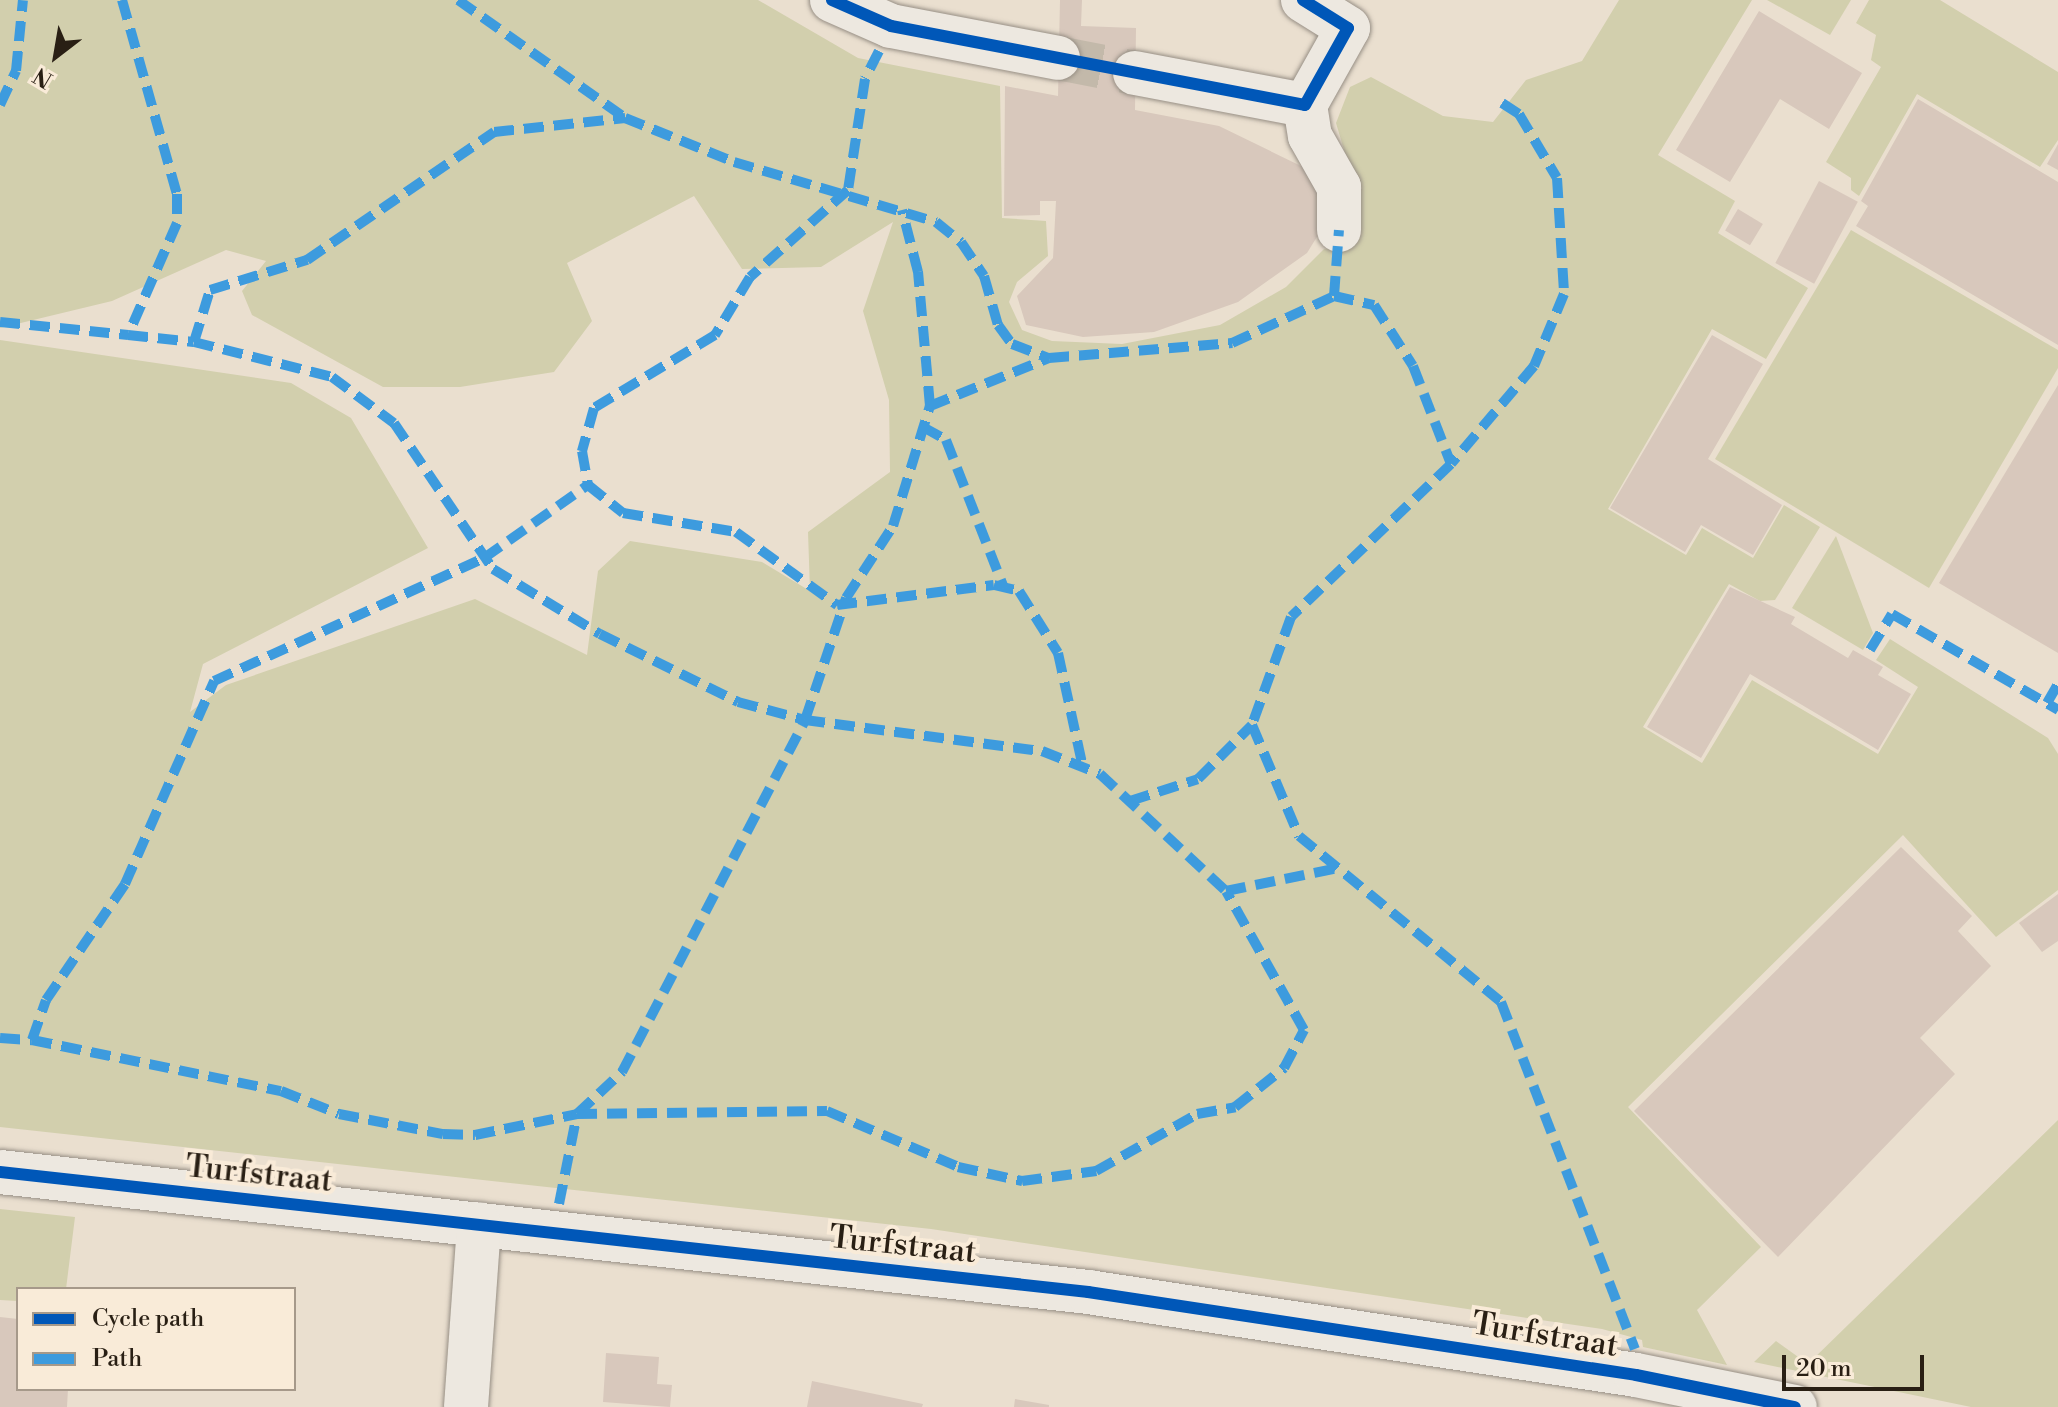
<!DOCTYPE html>
<style>
body{margin:0}
#map{position:relative;width:2058px;height:1407px;overflow:hidden;background:#eadfcf;font-family:"Libre Bodoni",serif}
div>[style]{position:absolute}
[style*='--x']{left:calc(var(--x)*1px);top:calc(var(--y)*1px);width:calc(var(--w)*1px);rotate:calc(var(--a)*1deg)}
.green>*{inset:0;background:#d2cfad}
.building>*{inset:0;background:#d8c8bc;transform-origin:0 0}
.minor-tunnel>*{height:44px;margin-top:-22px;transform-origin:0;background:repeating-linear-gradient(90deg,#c3b9aa 0 44px,transparent 0 66px)}
.roads{filter:drop-shadow(0 0 2px #978f85) drop-shadow(0 0 2px #978f85)}
.minor>*{height:44px;margin:-22px;padding:0 22px;transform-origin:22px;border-radius:22px;background:#ede8e0}
.quiet>*{height:10px;margin-top:-5px;transform-origin:0;background:repeating-linear-gradient(90deg,#3d9bde 0 20px,transparent 0 30px)}
.cycleway>*{height:12px;margin:-6px;padding:0 6px;transform-origin:6px;border-radius:6px;background:#0057b8}
span{translate:-50% -50%;white-space:nowrap;text-align:center;line-height:1.15;-webkit-text-stroke:8px #f9ebd8;paint-order:stroke}
.street-label{font-size:32px;color:#291f14}
.legend{position:absolute;left:16px;top:1287px;width:280px;height:104px;box-sizing:border-box;background:#f9ebd8;border:2px solid #a6998a;margin:0;padding:10px 14px;list-style:none;font-size:24px;color:#291f14}
.legend li{display:flex;align-items:center;gap:16px;height:40px}
.legend b{width:40px;border:2px solid #a6998a}
.north{position:absolute;left:16px;top:16px;width:80px;height:80px;-webkit-text-stroke:6px #f9ebd8;paint-order:stroke;rotate:211deg;font-size:22px;font-weight:700;line-height:32px;text-align:center;color:#291f14}
.north::after{content:'';display:block;margin:auto;width:28px;height:36px;background:#291f14;clip-path:polygon(50% 0,100% 100%,50% 72%,0 100%)}
.scale{position:absolute;left:1782px;top:1355px;width:142px;height:36px;box-sizing:border-box;border:4px solid #291f14;border-top:0;padding-left:10px;font-size:24px;line-height:28px;white-space:nowrap;color:#291f14;-webkit-text-stroke:6px #f9ebd8;paint-order:stroke}
</style>
<div id="map">
<div class="green">
<i style="clip-path:polygon(0 0,758px 0,858px 58px,1000px 86px,1002px 218px,1046px 221px,1048px 256px,1017px 282px,1009px 302px,1022px 330px,1052px 341px,1122px 344px,1220px 325px,1286px 287px,1324px 249px,1337px 247px,1350px 170px,1336px 123px,1350px 87px,1371px 77px,1443px 116px,1493px 122px,1526px 80px,1582px 61px,1619px 0,1752px 0,1658px 155px,1735px 201px,1718px 233px,1808px 288px,1766px 359px,1712px 329px,1608px 509px,1686px 555px,1702px 528px,1753px 558px,1784px 505px,1820px 527px,1775px 600px,1760px 601px,1729px 584px,1643px 727px,1702px 763px,1752px 680px,1878px 754px,1918px 687px,1876px 660px,1890px 639px,2048px 738px,2058px 754px,2058px 890px,1996px 937px,1903px 835px,1628px 1107px,1761px 1247px,1697px 1310px,1727px 1365px,1643px 1347px,1642px 1340px,1602px 1329px,931px 1229px,0 1127px,0 340px,291px 383px,351px 418px,428px 548px,203px 664px,190px 712px,226px 685px,475px 599px,587px 655px,598px 571px,630px 541px,762px 562px,810px 591px,808px 532px,890px 472px,889px 400px,863px 311px,893px 222px,821px 267px,742px 269px,694px 196px,567px 263px,592px 321px,554px 372px,460px 387px,383px 387px,252px 315px,242px 291px,266px 261px,226px 250px,112px 301px,0 328px)"></i>
<i style="clip-path:polygon(1767px 0,1851px 0,1830px 35px)"></i>
<i style="clip-path:polygon(1869px 0,1940px 0,2058px 72px,2058px 140px,2040px 167px,1917px 94px,1859px 196px,1851px 190px,1851px 178px,1826px 162px,1881px 67px,1871px 60px,1876px 35px,1856px 23px)"></i>
<i style="clip-path:polygon(1851px 230px,2058px 350px,2058px 368px,1929px 588px,1715px 459px)"></i>
<i style="clip-path:polygon(1836px 536px,1873px 633px,1863px 650px,1792px 608px)"></i>
<i style="clip-path:polygon(2058px 1120px,2058px 1407px,1971px 1407px,1754px 1362px,1776px 1341px,1808px 1364px)"></i>
<i style="clip-path:polygon(0 1209px,75px 1217px,66px 1289px,18px 1289px,18px 1301px,0 1300px)"></i>
</div>
<div class="building">
<i style="clip-path:polygon(1060px 0,1082px 0,1081px 26px,1136px 28px,1135px 110px,1219px 126px,1303px 167px,1319px 191px,1320px 232px,1307px 253px,1238px 302px,1154px 332px,1083px 337px,1026px 325px,1017px 296px,1053px 258px,1056px 201px,1040px 201px,1040px 215px,1004px 216px,1005px 86px,1058px 96px)"></i>
<i style="clip-path:polygon(1759px 11px,1862px 73px,1829px 129px,1780px 99px,1730px 182px,1676px 150px)"></i>
<i style="clip-path:polygon(1918px 99px,2058px 182px,2058px 345px,1856px 226px,1868px 206px,1861px 201px)"></i>
<i style="clip-path:polygon(2058px 144px,2058px 170px,2047px 164px)"></i>
<i style="left:1819px;top:181px;width:44px;height:93px;rotate:28deg"></i>
<i style="left:1738px;top:209px;width:29px;height:25px;rotate:31deg"></i>
<i style="clip-path:polygon(1712px 335px,1763px 364px,1708px 459px,1782px 505px,1753px 555px,1701px 525px,1685px 552px,1610px 508px)"></i>
<i style="clip-path:polygon(2058px 385px,2058px 653px,1939px 583px)"></i>
<i style="clip-path:polygon(1730px 587px,1795px 617px,1791px 624px,1848px 658px,1853px 650px,1883px 667px,1878px 675px,1911px 694px,1878px 750px,1750px 674px,1701px 758px,1647px 727px)"></i>
<i style="clip-path:polygon(1901px 847px,1972px 916px,1958px 931px,1991px 966px,1920px 1038px,1955px 1074px,1778px 1257px,1634px 1111px)"></i>
<i style="clip-path:polygon(2058px 894px,2058px 941px,2042px 952px,2019px 923px)"></i>
<i style="clip-path:polygon(0 1317px,18px 1319px,18px 1389px,68px 1389px,67px 1407px,0 1407px)"></i>
<i style="clip-path:polygon(606px 1353px,659px 1357px,657px 1384px,672px 1385px,670px 1407px,603px 1402px)"></i>
<i style="clip-path:polygon(812px 1381px,923px 1404px,922px 1407px,807px 1407px)"></i>
<i style="clip-path:polygon(1015px 1399px,1049px 1405px,1049px 1407px,1014px 1407px)"></i>
</div>
<div class="minor-tunnel">
<i style="--x:1058;--y:58;--w:78;--a:11"></i>
</div>
<div class="roads">
<div class="minor">
<i style="--x:832;--y:0;--w:64;--a:23.8"></i>
<i style="--x:891;--y:26;--w:170;--a:10.8"></i>
<i style="--x:1135;--y:73;--w:173;--a:10.7"></i>
<i style="--x:1305;--y:105;--w:88;--a:-60.8"></i>
<i style="--x:1348;--y:28;--w:53;--a:-148.1"></i>
<i style="--x:1305;--y:105;--w:31;--a:81"></i>
<i style="--x:1310;--y:136;--w:59;--a:60.4"></i>
<i style="--x:1339;--y:187;--w:43;--a:90"></i>
<i style="--x:0;--y:1172;--w:1095;--a:6.29"></i>
<i style="--x:1088;--y:1292;--w:554;--a:8.61"></i>
<i style="--x:1636;--y:1375;--w:162;--a:11.4"></i>
<i style="--x:466;--y:1407;--w:183;--a:-85.9"></i>
</div>
</div>
<div class="quiet">
<i style="--x:122;--y:0;--w:202;--a:74.2"></i>
<i style="--x:177;--y:194;--w:29;--a:90"></i>
<i style="--x:177;--y:223;--w:122;--a:113.6"></i>
<i style="--x:128;--y:335;--w:66;--a:6.1"></i>
<i style="--x:194;--y:342;--w:142;--a:14.2"></i>
<i style="--x:332;--y:377;--w:77;--a:36.6"></i>
<i style="--x:394;--y:423;--w:176;--a:55.9"></i>
<i style="--x:493;--y:569;--w:125;--a:31.3"></i>
<i style="--x:600;--y:634;--w:154;--a:26.2"></i>
<i style="--x:738;--y:702;--w:69;--a:15"></i>
<i style="--x:805;--y:720;--w:129;--a:-71.4"></i>
<i style="--x:846;--y:598;--w:86;--a:-56.9"></i>
<i style="--x:893;--y:526;--w:126;--a:-72.9"></i>
<i style="--x:930;--y:406;--w:135;--a:-95.1"></i>
<i style="--x:918;--y:272;--w:64;--a:-104.5"></i>
<i style="--x:458;--y:0;--w:204;--a:35.2"></i>
<i style="--x:879;--y:51;--w:31;--a:117"></i>
<i style="--x:865;--y:79;--w:112;--a:98.7"></i>
<i style="--x:848;--y:190;--w:131;--a:138.4"></i>
<i style="--x:750;--y:277;--w:68;--a:121.1"></i>
<i style="--x:715;--y:335;--w:141;--a:148.9"></i>
<i style="--x:594;--y:408;--w:45;--a:105.6"></i>
<i style="--x:582;--y:451;--w:35;--a:80"></i>
<i style="--x:588;--y:485;--w:45;--a:38.7"></i>
<i style="--x:623;--y:513;--w:115;--a:9.5"></i>
<i style="--x:736;--y:532;--w:125;--a:35.9"></i>
<i style="--x:837;--y:605;--w:158;--a:-7.3"></i>
<i style="--x:994;--y:585;--w:26;--a:13"></i>
<i style="--x:1019;--y:591;--w:73;--a:57.8"></i>
<i style="--x:1058;--y:653;--w:118;--a:77.7"></i>
<i style="--x:1502;--y:103;--w:20;--a:33"></i>
<i style="--x:1519;--y:114;--w:74;--a:59.3"></i>
<i style="--x:1557;--y:178;--w:116;--a:86.5"></i>
<i style="--x:1564;--y:294;--w:78;--a:112.6"></i>
<i style="--x:1534;--y:366;--w:128;--a:130.3"></i>
<i style="--x:1451;--y:464;--w:221;--a:136.3"></i>
<i style="--x:1291;--y:617;--w:115;--a:109.9"></i>
<i style="--x:1252;--y:725;--w:121;--a:67.1"></i>
<i style="--x:1299;--y:836;--w:261;--a:39.4"></i>
<i style="--x:1501;--y:1002;--w:372;--a:68.9"></i>
<i style="--x:0;--y:105;--w:38;--a:-65"></i>
<i style="--x:16;--y:71;--w:71;--a:-84.4"></i>
<i style="--x:1334;--y:296;--w:66;--a:-85.7"></i>
<i style="--x:0;--y:322;--w:129;--a:5.8"></i>
<i style="--x:194;--y:342;--w:54;--a:-72.9"></i>
<i style="--x:210;--y:290;--w:102;--a:-17.2"></i>
<i style="--x:307;--y:260;--w:227;--a:-34.4"></i>
<i style="--x:494;--y:132;--w:132;--a:-6.1"></i>
<i style="--x:625;--y:118;--w:118;--a:22"></i>
<i style="--x:734;--y:162;--w:211;--a:16.5"></i>
<i style="--x:936;--y:222;--w:32;--a:39"></i>
<i style="--x:961;--y:242;--w:41;--a:55.9"></i>
<i style="--x:984;--y:276;--w:51;--a:74.1"></i>
<i style="--x:998;--y:325;--w:24;--a:54"></i>
<i style="--x:1012;--y:344;--w:40;--a:21"></i>
<i style="--x:1049;--y:358;--w:184;--a:-4.7"></i>
<i style="--x:1232;--y:343;--w:112;--a:-24.7"></i>
<i style="--x:1334;--y:296;--w:41;--a:12.7"></i>
<i style="--x:1374;--y:305;--w:72;--a:57.4"></i>
<i style="--x:1413;--y:366;--w:105;--a:68.8"></i>
<i style="--x:930;--y:406;--w:128;--a:-22"></i>
<i style="--x:923;--y:427;--w:26;--a:29"></i>
<i style="--x:946;--y:440;--w:159;--a:68.6"></i>
<i style="--x:1870;--y:650;--w:42;--a:-58.6"></i>
<i style="--x:1892;--y:614;--w:192;--a:30"></i>
<i style="--x:2047;--y:703;--w:22;--a:-60"></i>
<i style="--x:1130;--y:801;--w:71;--a:-17.9"></i>
<i style="--x:1198;--y:779;--w:76;--a:-45"></i>
<i style="--x:0;--y:1038;--w:32;--a:4"></i>
<i style="--x:32;--y:1040;--w:42;--a:-70.7"></i>
<i style="--x:46;--y:1000;--w:140;--a:-55.7"></i>
<i style="--x:125;--y:884;--w:222;--a:-66.3"></i>
<i style="--x:214;--y:681;--w:297;--a:-24.5"></i>
<i style="--x:484;--y:558;--w:127;--a:-35.1"></i>
<i style="--x:32;--y:1040;--w:254;--a:11.6"></i>
<i style="--x:281;--y:1091;--w:62;--a:21.6"></i>
<i style="--x:339;--y:1114;--w:106;--a:10.9"></i>
<i style="--x:443;--y:1134;--w:32;--a:2"></i>
<i style="--x:475;--y:1135;--w:104;--a:-11.6"></i>
<i style="--x:577;--y:1114;--w:62;--a:-43"></i>
<i style="--x:622;--y:1072;--w:397;--a:-62.5"></i>
<i style="--x:805;--y:720;--w:239;--a:7.5"></i>
<i style="--x:1042;--y:751;--w:62;--a:21.6"></i>
<i style="--x:1100;--y:774;--w:172;--a:42.9"></i>
<i style="--x:1226;--y:891;--w:114;--a:-11.6"></i>
<i style="--x:559;--y:1204;--w:92;--a:-78.7"></i>
<i style="--x:577;--y:1114;--w:250;--a:-0.7"></i>
<i style="--x:827;--y:1111;--w:142;--a:23.1"></i>
<i style="--x:958;--y:1167;--w:66;--a:12.3"></i>
<i style="--x:1022;--y:1181;--w:75;--a:-7.7"></i>
<i style="--x:1096;--y:1171;--w:116;--a:-29.4"></i>
<i style="--x:1197;--y:1114;--w:39;--a:-10"></i>
<i style="--x:1235;--y:1107;--w:63;--a:-38.5"></i>
<i style="--x:1284;--y:1068;--w:43;--a:-62.2"></i>
<i style="--x:1304;--y:1030;--w:159;--a:-119.3"></i>
</div>
<div class="cycleway">
<i style="--x:832;--y:0;--w:64;--a:23.8"></i>
<i style="--x:891;--y:26;--w:421;--a:10.8"></i>
<i style="--x:1305;--y:105;--w:88;--a:-60.8"></i>
<i style="--x:1348;--y:28;--w:53;--a:-148.1"></i>
<i style="--x:0;--y:1172;--w:1095;--a:6.29"></i>
<i style="--x:1088;--y:1292;--w:554;--a:8.61"></i>
<i style="--x:1636;--y:1375;--w:162;--a:11.4"></i>
</div>
<div class="street-label">
<span style="left:259px;top:1174px;rotate:6deg">Turfstraat</span>
<span style="left:903px;top:1245px;rotate:6deg">Turfstraat</span>
<span style="left:1545px;top:1335px;rotate:9deg">Turfstraat</span>
</div>
<ul class="legend">
<li><b style="height:10px;background:#0057b8"></b>Cycle path</li>
<li><b style="height:10px;background:#3d9bde"></b>Path</li>
</ul>
<div class="north">N</div>
<div class="scale">20 m</div>
</div>
